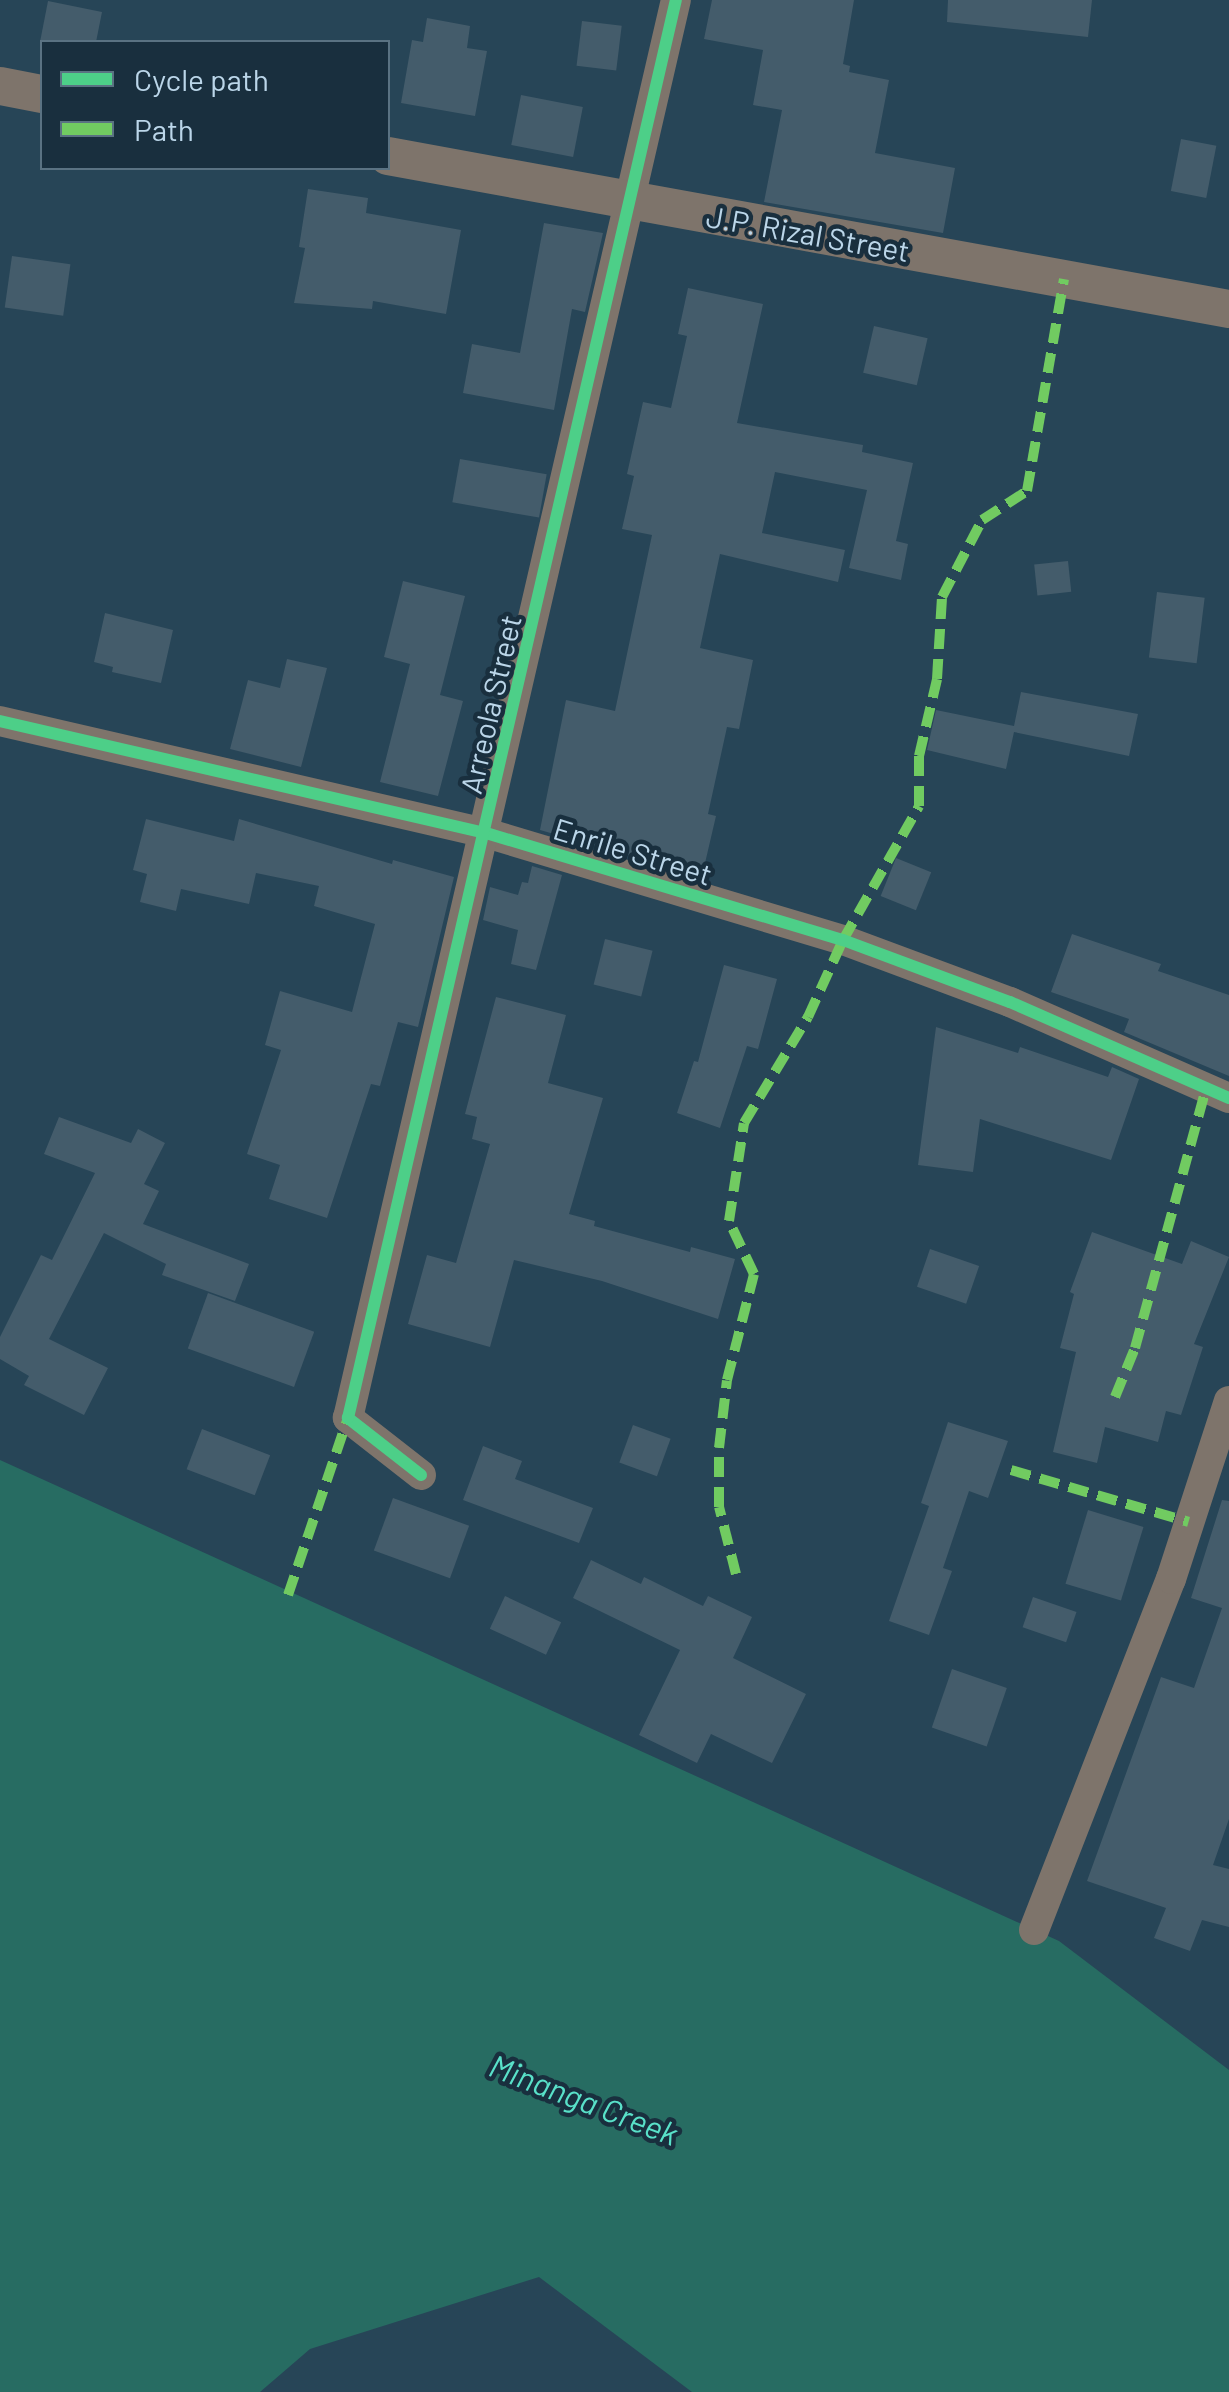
<!DOCTYPE html>
<style>
body{margin:0}
#map{position:relative;width:1229px;height:2392px;overflow:hidden;background:#274557;font-family:Barlow,sans-serif}
div>[style]{position:absolute}
[style*='--x']{left:calc(var(--x)*1px);top:calc(var(--y)*1px);width:calc(var(--w)*1px);rotate:calc(var(--a)*1deg)}
.water>*{inset:0;background:#276c62}
.building>*{inset:0;background:#445c6b;transform-origin:0 0}
.minor>*{height:30px;margin:-15px;padding:0 15px;transform-origin:15px;border-radius:15px;background:#7e746b}
.tertiary>*{height:38px;margin:-19px;padding:0 19px;transform-origin:19px;border-radius:19px;background:#7e746b}
.quiet>*{height:10px;margin-top:-5px;transform-origin:0;background:repeating-linear-gradient(90deg,#71cb61 0 20px,transparent 0 30px)}
.cycleway>*{height:12px;margin:-6px;padding:0 6px;transform-origin:6px;border-radius:6px;background:#4dcf88}
span{translate:-50% -50%;white-space:nowrap;text-align:center;line-height:1.15;-webkit-text-stroke:9px #192f3e;paint-order:stroke}
.street-label{font-size:30px;color:#bbd6e9}
.water-label{font-size:32px;color:#59e1c9;font-style:italic}
.legend{position:absolute;left:40px;top:40px;width:350px;height:130px;box-sizing:border-box;background:#192f3e;border:2px solid #5a7282;margin:0;padding:12px 18px;list-style:none;font-size:30px;color:#bbd6e9}
.legend li{display:flex;align-items:center;gap:20px;height:50px}
.legend b{width:50px;border:2px solid #5a7282}
</style>
<div id="map">
<div class="water">
<i style="clip-path:polygon(0 1460px,1059px 1941px,1229px 2070px,1229px 2392px,692px 2392px,539px 2277px,310px 2349px,260px 2392px,0 2392px)"></i>
</div>
<div class="building">
<i style="clip-path:polygon(712px 0,854px 0,843px 64px,850px 66px,849px 72px,889px 80px,875px 153px,955px 168px,943px 233px,764px 202px,782px 110px,753px 105px,763px 50px,704px 39px)"></i>
<i style="clip-path:polygon(948px 0,1092px 0,1088px 37px,947px 22px)"></i>
<i style="clip-path:polygon(48px 1px,102px 12px,96px 42px,40px 42px)"></i>
<i style="clip-path:polygon(427px 18px,470px 26px,467px 48px,487px 51px,475px 116px,401px 103px,412px 40px,423px 42px)"></i>
<i style="left:582px;top:21px;width:40px;height:45px;rotate:7deg"></i>
<i style="left:521px;top:95px;width:63px;height:51px;rotate:11deg"></i>
<i style="left:1181px;top:139px;width:36px;height:53px;rotate:11deg"></i>
<i style="clip-path:polygon(308px 189px,368px 198px,366px 213px,461px 230px,446px 314px,373px 301px,372px 309px,294px 303px,305px 248px,299px 247px)"></i>
<i style="clip-path:polygon(544px 223px,603px 233px,585px 312px,572px 309px,554px 410px,463px 393px,472px 344px,520px 353px)"></i>
<i style="left:12px;top:256px;width:59px;height:52px;rotate:8deg"></i>
<i style="clip-path:polygon(688px 288px,763px 304px,737px 423px,863px 445px,862px 452px,913px 463px,896px 541px,908px 544px,901px 580px,849px 568px,867px 490px,775px 472px,762px 533px,845px 550px,838px 582px,720px 554px,700px 648px,753px 660px,739px 729px,727px 727px,708px 814px,716px 816px,702px 876px,540px 830px,566px 700px,615px 711px,652px 535px,622px 529px,634px 476px,627px 474px,643px 402px,671px 408px,687px 336px,678px 334px)"></i>
<i style="left:874px;top:326px;width:55px;height:48px;rotate:13deg"></i>
<i style="left:460px;top:459px;width:88px;height:44px;rotate:10deg"></i>
<i style="left:1068px;top:561px;width:31px;height:34px;rotate:84deg"></i>
<i style="clip-path:polygon(403px 581px,465px 596px,440px 695px,463px 701px,438px 796px,380px 782px,410px 664px,384px 657px)"></i>
<i style="left:1157px;top:592px;width:48px;height:66px;rotate:7deg"></i>
<i style="clip-path:polygon(105px 613px,173px 630px,161px 683px,112px 672px,113px 667px,94px 662px)"></i>
<i style="clip-path:polygon(287px 659px,327px 668px,301px 767px,230px 749px,248px 680px,280px 688px)"></i>
<i style="clip-path:polygon(1021px 692px,1138px 714px,1129px 756px,1014px 732px,1006px 769px,927px 750px,936px 710px,1014px 726px)"></i>
<i style="clip-path:polygon(146px 819px,234px 841px,239px 819px,392px 864px,393px 860px,454px 877px,418px 1027px,398px 1022px,380px 1086px,371px 1084px,327px 1218px,269px 1199px,280px 1165px,247px 1154px,281px 1050px,265px 1045px,280px 991px,352px 1012px,375px 924px,314px 906px,319px 886px,256px 873px,249px 904px,181px 889px,176px 911px,140px 902px,147px 874px,133px 870px)"></i>
<i style="left:896px;top:858px;width:38px;height:41px;rotate:22deg"></i>
<i style="clip-path:polygon(532px 866px,562px 875px,536px 970px,511px 964px,518px 930px,483px 920px,490px 887px,518px 895px,522px 882px,528px 883px)"></i>
<i style="clip-path:polygon(1072px 934px,1161px 964px,1158px 971px,1229px 995px,1229px 1076px,1124px 1032px,1129px 1019px,1051px 992px)"></i>
<i style="left:605px;top:939px;width:49px;height:47px;rotate:14deg"></i>
<i style="clip-path:polygon(724px 965px,777px 979px,758px 1049px,747px 1046px,720px 1128px,677px 1113px,694px 1061px,698px 1062px)"></i>
<i style="clip-path:polygon(496px 997px,566px 1015px,548px 1083px,603px 1098px,569px 1214px,595px 1221px,594px 1226px,690px 1252px,691px 1247px,735px 1259px,718px 1319px,602px 1281px,514px 1260px,490px 1347px,408px 1324px,427px 1255px,456px 1263px,490px 1144px,472px 1139px,477px 1117px,465px 1114px)"></i>
<i style="clip-path:polygon(936px 1027px,1018px 1053px,1020px 1047px,1108px 1077px,1112px 1067px,1139px 1079px,1111px 1160px,980px 1119px,973px 1172px,918px 1165px)"></i>
<i style="clip-path:polygon(59px 1117px,131px 1143px,138px 1129px,165px 1143px,144px 1184px,159px 1191px,143px 1224px,249px 1264px,235px 1301px,162px 1275px,166px 1264px,104px 1233px,49px 1339px,108px 1368px,84px 1415px,24px 1385px,29px 1376px,0 1359px,0 1337px,41px 1255px,52px 1260px,95px 1173px,44px 1154px)"></i>
<i style="clip-path:polygon(1092px 1232px,1182px 1264px,1191px 1241px,1229px 1257px,1194px 1344px,1203px 1347px,1181px 1415px,1166px 1411px,1158px 1442px,1105px 1427px,1097px 1463px,1053px 1452px,1076px 1352px,1060px 1348px,1074px 1294px,1070px 1292px)"></i>
<i style="left:930px;top:1249px;width:52px;height:40px;rotate:19deg"></i>
<i style="left:208px;top:1293px;width:113px;height:59px;rotate:20deg"></i>
<i style="clip-path:polygon(948px 1422px,1008px 1441px,988px 1498px,969px 1491px,943px 1568px,952px 1571px,929px 1635px,889px 1621px,929px 1506px,921px 1503px)"></i>
<i style="left:633px;top:1425px;width:40px;height:40px;rotate:20deg"></i>
<i style="left:202px;top:1429px;width:73px;height:43px;rotate:21deg"></i>
<i style="clip-path:polygon(483px 1446px,522px 1461px,515px 1479px,593px 1508px,579px 1543px,463px 1500px)"></i>
<i style="left:393px;top:1498px;width:81px;height:56px;rotate:20deg"></i>
<i style="clip-path:polygon(1222px 1500px,1229px 1501px,1229px 1819px,1213px 1865px,1229px 1869px,1229px 1927px,1202px 1920px,1190px 1951px,1154px 1938px,1166px 1908px,1087px 1881px,1161px 1677px,1194px 1688px,1222px 1608px,1191px 1598px)"></i>
<i style="left:1088px;top:1510px;width:58px;height:77px;rotate:17deg"></i>
<i style="clip-path:polygon(591px 1560px,641px 1584px,644px 1577px,703px 1606px,708px 1596px,752px 1617px,733px 1658px,806px 1694px,772px 1763px,711px 1734px,697px 1763px,639px 1735px,680px 1650px,573px 1598px)"></i>
<i style="left:505px;top:1596px;width:62px;height:36px;rotate:25deg"></i>
<i style="left:1033px;top:1597px;width:46px;height:32px;rotate:19deg"></i>
<i style="left:952px;top:1669px;width:58px;height:62px;rotate:19deg"></i>
</div>
<div class="minor">
<i style="--x:0;--y:721;--w:499;--a:13"></i>
<i style="--x:486;--y:833;--w:373;--a:16.7"></i>
<i style="--x:843;--y:940;--w:178;--a:20.4"></i>
<i style="--x:1010;--y:1002;--w:239;--a:23.7"></i>
<i style="--x:421;--y:1475;--w:93;--a:-142"></i>
<i style="--x:348;--y:1418;--w:1455;--a:-76.98"></i>
<i style="--x:1034;--y:1930;--w:377;--a:-68.7"></i>
<i style="--x:1171;--y:1579;--w:187;--a:-72"></i>
</div>
<div class="tertiary">
<i style="--x:0;--y:86;--w:43;--a:10.8"></i>
<i style="--x:388;--y:156;--w:855;--a:10.31"></i>
</div>
<div class="quiet">
<i style="--x:1115;--y:1397;--w:53;--a:-67.8"></i>
<i style="--x:1135;--y:1348;--w:270;--a:-74.7"></i>
<i style="--x:1011;--y:1470;--w:185;--a:16.3"></i>
<i style="--x:736;--y:1574;--w:69;--a:-104.2"></i>
<i style="--x:719;--y:1507;--w:59;--a:-90"></i>
<i style="--x:719;--y:1448;--w:68;--a:-83.3"></i>
<i style="--x:727;--y:1380;--w:109;--a:-75.7"></i>
<i style="--x:754;--y:1274;--w:59;--a:-115.3"></i>
<i style="--x:729;--y:1221;--w:99;--a:-81.3"></i>
<i style="--x:744;--y:1123;--w:124;--a:-58.9"></i>
<i style="--x:808;--y:1017;--w:85;--a:-65.6"></i>
<i style="--x:843;--y:940;--w:154;--a:-60.4"></i>
<i style="--x:919;--y:806;--w:50;--a:-90"></i>
<i style="--x:919;--y:756;--w:79;--a:-76.8"></i>
<i style="--x:937;--y:679;--w:82;--a:-86.5"></i>
<i style="--x:942;--y:597;--w:87;--a:-62.5"></i>
<i style="--x:982;--y:520;--w:54;--a:-32.8"></i>
<i style="--x:1027;--y:491;--w:215;--a:-80.1"></i>
<i style="--x:288;--y:1595;--w:187;--a:-71.3"></i>
</div>
<div class="cycleway">
<i style="--x:0;--y:721;--w:499;--a:13"></i>
<i style="--x:486;--y:833;--w:373;--a:16.7"></i>
<i style="--x:843;--y:940;--w:178;--a:20.4"></i>
<i style="--x:1010;--y:1002;--w:239;--a:23.7"></i>
<i style="--x:421;--y:1475;--w:93;--a:-142"></i>
<i style="--x:348;--y:1418;--w:1455;--a:-76.98"></i>
</div>
<div class="street-label">
<span style="left:808px;top:233px;rotate:10deg">J.P. Rizal Street</span>
<span style="left:490px;top:704px;rotate:-77deg">Arreola Street</span>
<span style="left:633px;top:851px;rotate:17deg">Enrile Street</span>
</div>
<div class="water-label">
<span style="left:584px;top:2099px;rotate:21deg">Minanga Creek</span>
</div>
<ul class="legend">
<li><b style="height:12px;background:#4dcf88"></b>Cycle path</li>
<li><b style="height:12px;background:#71cb61"></b>Path</li>
</ul>
</div>
